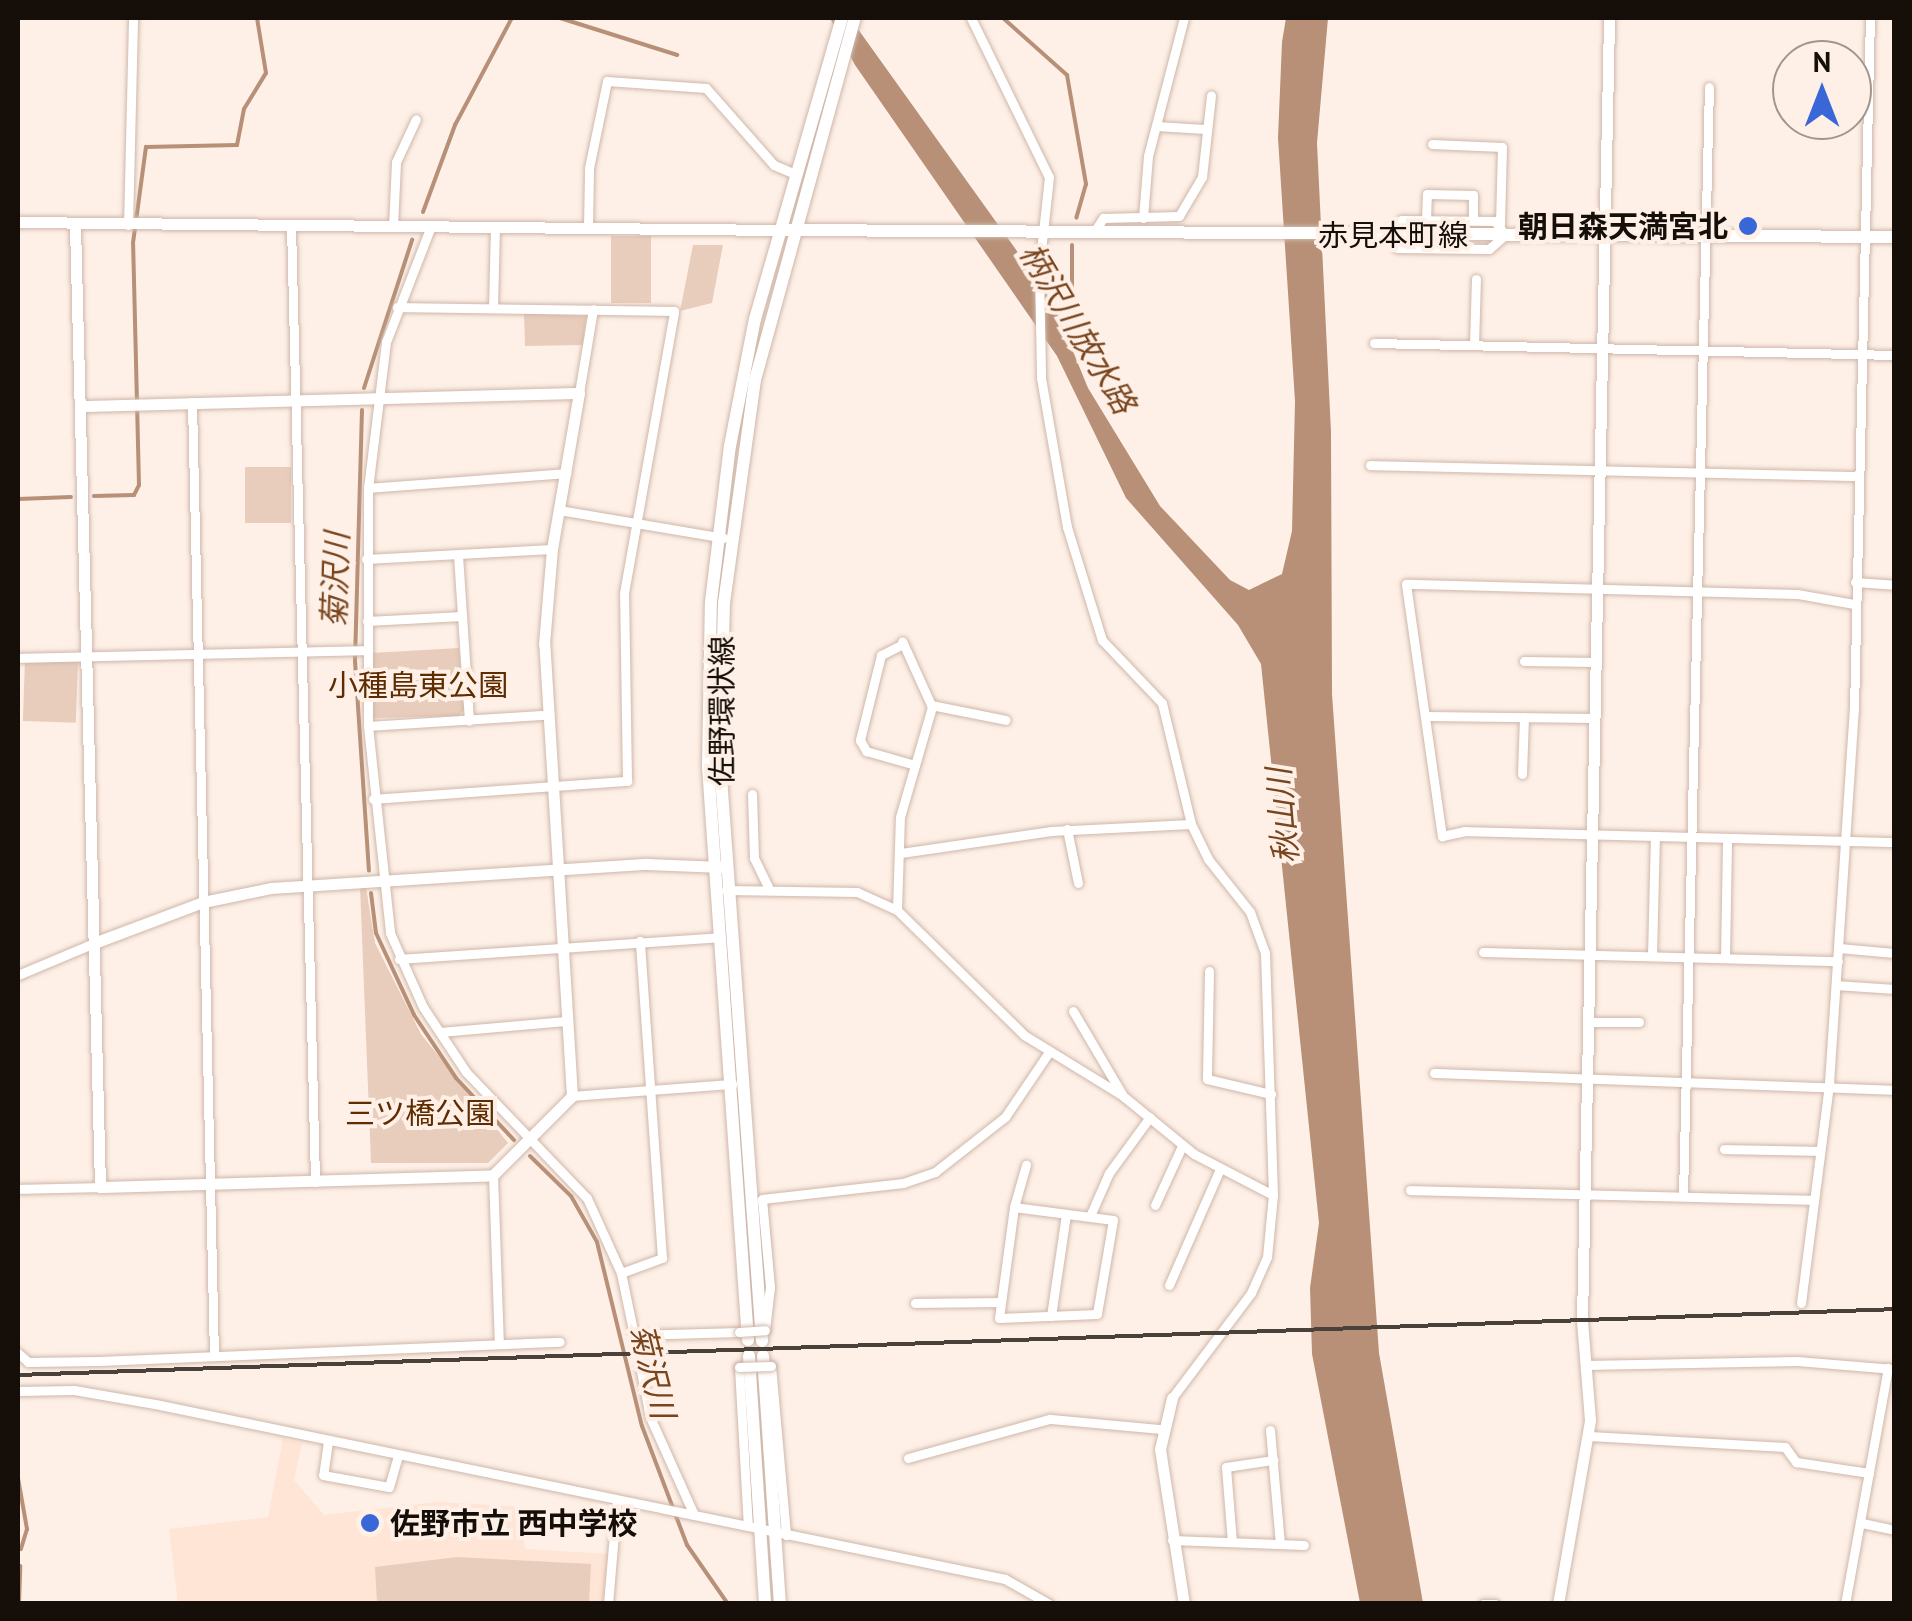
<!DOCTYPE html>
<meta charset="utf-8">
<style>
body{margin:0}
#map{position:relative;width:1912px;height:1621px;overflow:hidden;background:#fef0e7;font-family:"PT Sans","Noto Sans JP",sans-serif}
div>[style]{position:absolute}
[style*='--x']{left:calc(var(--x)*1px);top:calc(var(--y)*1px);width:calc(var(--w)*1px);rotate:calc(var(--a)*1deg)}
.built>*{inset:0;background:#fee5d5}
.green>*{inset:0;background:#e9cdbc;transform-origin:0 0}
.water>*{inset:0;background:#b79077}
.stream>*{height:4px;margin:-2px;padding:0 2px;transform-origin:2px;border-radius:2px;background:#b79077}
.roads{filter:drop-shadow(0 0 2px #cfb7a9) drop-shadow(0 0 2px #cfb7a9)}
.minor>*{height:9px;margin:-4.5px;padding:0 4.5px;transform-origin:4.5px;border-radius:4.5px;background:#fff}
.tertiary>*{height:11px;margin:-5.5px;padding:0 5.5px;transform-origin:5.5px;border-radius:5.5px;background:#fff}
.secondary>*{height:12px;margin:-6px;padding:0 6px;transform-origin:6px;border-radius:6px;background:#fff}
.rail>*{height:4px;margin:-2px;padding:0 2px;transform-origin:2px;border-radius:2px;background:#4b413b}
.bridges{filter:drop-shadow(0 0 2px #cfb7a9) drop-shadow(0 0 2px #cfb7a9)}
.minor-bridge>*{height:9px;margin:-4.5px;padding:0 4.5px;transform-origin:4.5px;border-radius:4.5px;background:#fff}
.dots>*{width:28px;height:28px;translate:-50% -50%;box-sizing:border-box;border:5px solid #fef0e7;border-radius:50%}
span{translate:-50% -50%;white-space:nowrap;text-align:center;line-height:1.15;-webkit-text-stroke:8px #fef0e7;paint-order:stroke}
.poi-label{font-size:30px;color:#160e09;font-weight:700}
.right{translate:-100% -50%;text-align:right}
.left{translate:0 -50%;text-align:left}
.street-label{font-size:30px;color:#160e09}
.park-label{font-size:30px;color:#5e2c00}
.water-label{font-size:32px;color:#79451e;font-style:italic}
.frame{position:absolute;inset:0;border:20px solid #160e09;pointer-events:none}
.north{position:absolute;left:1772px;top:40px;width:100px;height:100px;box-sizing:border-box;background:#fef0e7;border:2px solid #a1968e;border-radius:50%;rotate:0deg;font-size:28px;font-weight:700;line-height:40px;text-align:center;color:#160e09}
.north::after{content:'';display:block;margin:auto;width:35px;height:45px;background:#3967d7;clip-path:polygon(50% 0,100% 100%,50% 72%,0 100%)}
</style>
<div id="map">
<div class="built">
<i style="clip-path:polygon(283px 1439px,302px 1443px,294px 1480px,324px 1515px,437px 1502px,512px 1506px,520px 1510px,525px 1549px,609px 1554px,604px 1603px,178px 1603px,169px 1529px,268px 1517px)"></i>
</div>
<div class="green">
<i style="left:611px;top:236px;width:40px;height:67px"></i>
<i style="clip-path:polygon(693px 245px,723px 245px,712px 303px,680px 311px)"></i>
<i style="clip-path:polygon(524px 313px,586px 316px,583px 345px,525px 346px)"></i>
<i style="left:245px;top:467px;width:46px;height:56px"></i>
<i style="clip-path:polygon(459px 648px,464px 710px,459px 716px,373px 718px,371px 653px)"></i>
<i style="left:25px;top:660px;width:53px;height:61px;rotate:2deg"></i>
<i style="clip-path:polygon(360px 887px,366px 887px,375px 943px,421px 1034px,508px 1143px,488px 1163px,371px 1163px)"></i>
<i style="clip-path:polygon(457px 1557px,591px 1564px,589px 1603px,377px 1603px,375px 1567px)"></i>
</div>
<div class="water">
<i style="clip-path:polygon(830px 18px,850px 18px,1024px 261px,1054px 305px,1088px 388px,1160px 506px,1230px 580px,1249px 590px,1282px 574px,1292px 531px,1295px 401px,1278px 138px,1282px 42px,1286px 18px,1328px 18px,1317px 143px,1331px 432px,1332px 694px,1379px 1353px,1423px 1603px,1360px 1603px,1312px 1354px,1310px 1288px,1319px 1223px,1261px 664px,1238px 625px,1126px 498px,1057px 356px,855px 65px)"></i>
</div>
<div class="stream">
<i style="--x:560;--y:18;--w:123;--a:17.5"></i>
<i style="--x:1003;--y:18;--w:86;--a:41.7"></i>
<i style="--x:1067;--y:75;--w:111;--a:80.1"></i>
<i style="--x:1086;--y:184;--w:35;--a:106"></i>
<i style="--x:423;--y:212;--w:93;--a:-69.8"></i>
<i style="--x:455;--y:125;--w:121;--a:-62"></i>
<i style="--x:1072;--y:351;--w:106;--a:-90"></i>
<i style="--x:364;--y:388;--w:156;--a:-72"></i>
<i style="--x:362;--y:410;--w:251;--a:91.6"></i>
<i style="--x:355;--y:661;--w:210;--a:86.2"></i>
<i style="--x:94;--y:496;--w:40;--a:-1.4"></i>
<i style="--x:134;--y:495;--w:11;--a:-63"></i>
<i style="--x:139;--y:485;--w:242;--a:-91.4"></i>
<i style="--x:133;--y:243;--w:97;--a:-82.3"></i>
<i style="--x:146;--y:147;--w:91;--a:-1.3"></i>
<i style="--x:237;--y:145;--w:37;--a:-79"></i>
<i style="--x:244;--y:109;--w:42;--a:-58.6"></i>
<i style="--x:266;--y:73;--w:56;--a:-99.3"></i>
<i style="--x:18;--y:499;--w:53;--a:-2.2"></i>
<i style="--x:371;--y:893;--w:40;--a:82.9"></i>
<i style="--x:376;--y:933;--w:90;--a:65.1"></i>
<i style="--x:414;--y:1015;--w:76;--a:56.3"></i>
<i style="--x:456;--y:1078;--w:85;--a:46.9"></i>
<i style="--x:530;--y:1156;--w:57;--a:44.3"></i>
<i style="--x:571;--y:1196;--w:53;--a:60.5"></i>
<i style="--x:597;--y:1242;--w:189;--a:76.3"></i>
<i style="--x:642;--y:1426;--w:127;--a:69.3"></i>
<i style="--x:687;--y:1545;--w:72;--a:55.2"></i>
<i style="--x:18;--y:1478;--w:52;--a:80"></i>
<i style="--x:27;--y:1529;--w:21;--a:107"></i>
<i style="--x:19;--y:1604;--w:38;--a:-88"></i>
</div>
<div class="roads">
<div class="minor">
<i style="--x:971;--y:18;--w:177;--a:63.9"></i>
<i style="--x:1049;--y:177;--w:93;--a:96.2"></i>
<i style="--x:1039;--y:269;--w:109;--a:88.9"></i>
<i style="--x:1041;--y:378;--w:151;--a:80.1"></i>
<i style="--x:1067;--y:527;--w:118;--a:72.8"></i>
<i style="--x:1102;--y:640;--w:87;--a:46.4"></i>
<i style="--x:1162;--y:703;--w:124;--a:76.5"></i>
<i style="--x:1191;--y:824;--w:39;--a:64"></i>
<i style="--x:1208;--y:859;--w:68;--a:51.6"></i>
<i style="--x:1250;--y:912;--w:44;--a:69.9"></i>
<i style="--x:1265;--y:953;--w:242;--a:88.1"></i>
<i style="--x:1273;--y:1195;--w:62;--a:95.5"></i>
<i style="--x:1267;--y:1257;--w:39;--a:114"></i>
<i style="--x:1251;--y:1293;--w:131;--a:127"></i>
<i style="--x:1156;--y:126;--w:49;--a:3.5"></i>
<i style="--x:1432;--y:144;--w:70;--a:2.5"></i>
<i style="--x:1502;--y:147;--w:77;--a:91.5"></i>
<i style="--x:1143;--y:218;--w:62;--a:-85.4"></i>
<i style="--x:1148;--y:156;--w:143;--a:-75.4"></i>
<i style="--x:1426;--y:220;--w:26;--a:-88"></i>
<i style="--x:1427;--y:194;--w:46;--a:1.2"></i>
<i style="--x:1473;--y:195;--w:25;--a:90"></i>
<i style="--x:128;--y:225;--w:207;--a:-88.6"></i>
<i style="--x:291;--y:225;--w:957;--a:88.56"></i>
<i style="--x:393;--y:226;--w:64;--a:-87.3"></i>
<i style="--x:396;--y:162;--w:47;--a:-65.1"></i>
<i style="--x:431;--y:226;--w:124;--a:111.2"></i>
<i style="--x:386;--y:342;--w:147;--a:97"></i>
<i style="--x:368;--y:488;--w:238;--a:90"></i>
<i style="--x:368;--y:726;--w:208;--a:83.9"></i>
<i style="--x:390;--y:933;--w:81;--a:66"></i>
<i style="--x:423;--y:1007;--w:78;--a:56.5"></i>
<i style="--x:466;--y:1072;--w:175;--a:46.2"></i>
<i style="--x:587;--y:1198;--w:82;--a:65.6"></i>
<i style="--x:621;--y:1273;--w:63;--a:78.2"></i>
<i style="--x:634;--y:1335;--w:105;--a:-1.6"></i>
<i style="--x:588;--y:228;--w:60;--a:-89"></i>
<i style="--x:589;--y:168;--w:89;--a:-78.3"></i>
<i style="--x:607;--y:81;--w:99;--a:4"></i>
<i style="--x:706;--y:88;--w:103;--a:48.6"></i>
<i style="--x:774;--y:165;--w:23;--a:23"></i>
<i style="--x:1094;--y:232;--w:17;--a:-57"></i>
<i style="--x:1103;--y:218;--w:76;--a:-1.5"></i>
<i style="--x:1179;--y:216;--w:45;--a:-59.5"></i>
<i style="--x:1202;--y:177;--w:82;--a:-83.7"></i>
<i style="--x:1397;--y:248;--w:92;--a:0.6"></i>
<i style="--x:1489;--y:249;--w:21;--a:-41"></i>
<i style="--x:1505;--y:235;--w:17;--a:-126"></i>
<i style="--x:1495;--y:221;--w:94;--a:-179.4"></i>
<i style="--x:493;--y:308;--w:81;--a:-88.6"></i>
<i style="--x:1374;--y:343;--w:520;--a:1.32"></i>
<i style="--x:1474;--y:345;--w:66;--a:-88.3"></i>
<i style="--x:579;--y:393;--w:85;--a:-80.5"></i>
<i style="--x:192;--y:402;--w:954;--a:88.68"></i>
<i style="--x:1370;--y:465;--w:487;--a:1.3"></i>
<i style="--x:368;--y:488;--w:199;--a:-4.3"></i>
<i style="--x:559;--y:510;--w:167;--a:9.6"></i>
<i style="--x:458;--y:555;--w:166;--a:86.2"></i>
<i style="--x:366;--y:559;--w:186;--a:-3.1"></i>
<i style="--x:1855;--y:582;--w:39;--a:4"></i>
<i style="--x:1854;--y:604;--w:58;--a:-170"></i>
<i style="--x:1797;--y:594;--w:391;--a:-178.5"></i>
<i style="--x:1406;--y:584;--w:255;--a:81.9"></i>
<i style="--x:1442;--y:836;--w:24;--a:-12"></i>
<i style="--x:1465;--y:831;--w:429;--a:1.5"></i>
<i style="--x:367;--y:621;--w:95;--a:-3"></i>
<i style="--x:903;--y:644;--w:25;--a:153"></i>
<i style="--x:881;--y:655;--w:88;--a:103.9"></i>
<i style="--x:860;--y:740;--w:13;--a:61"></i>
<i style="--x:866;--y:751;--w:51;--a:15.9"></i>
<i style="--x:18;--y:658;--w:350;--a:-1.3"></i>
<i style="--x:1524;--y:661;--w:73;--a:0.8"></i>
<i style="--x:931;--y:705;--w:76;--a:11.3"></i>
<i style="--x:1426;--y:716;--w:169;--a:0.7"></i>
<i style="--x:368;--y:726;--w:177;--a:-3.6"></i>
<i style="--x:1522;--y:774;--w:57;--a:-88"></i>
<i style="--x:752;--y:794;--w:64;--a:88.2"></i>
<i style="--x:754;--y:858;--w:32;--a:64"></i>
<i style="--x:373;--y:799;--w:255;--a:-4.1"></i>
<i style="--x:627;--y:781;--w:188;--a:-90.9"></i>
<i style="--x:624;--y:593;--w:286;--a:-79.9"></i>
<i style="--x:674;--y:311;--w:277;--a:-179.2"></i>
<i style="--x:1067;--y:829;--w:55;--a:78.5"></i>
<i style="--x:901;--y:853;--w:152;--a:-8.3"></i>
<i style="--x:1051;--y:831;--w:140;--a:-2.9"></i>
<i style="--x:726;--y:890;--w:131;--a:0.9"></i>
<i style="--x:857;--y:892;--w:44;--a:24.2"></i>
<i style="--x:897;--y:910;--w:178;--a:44.5"></i>
<i style="--x:1024;--y:1035;--w:116;--a:31.6"></i>
<i style="--x:1123;--y:1096;--w:92;--a:39.2"></i>
<i style="--x:1194;--y:1154;--w:89;--a:27.4"></i>
<i style="--x:897;--y:910;--w:93;--a:-88.2"></i>
<i style="--x:900;--y:817;--w:115;--a:-73.8"></i>
<i style="--x:932;--y:707;--w:72;--a:-114.4"></i>
<i style="--x:1839;--y:948;--w:55;--a:5.2"></i>
<i style="--x:1483;--y:952;--w:355;--a:1.5"></i>
<i style="--x:1652;--y:956;--w:120;--a:-88.6"></i>
<i style="--x:1725;--y:957;--w:119;--a:-89"></i>
<i style="--x:399;--y:959;--w:320;--a:-3.9"></i>
<i style="--x:1209;--y:971;--w:108;--a:91.1"></i>
<i style="--x:1207;--y:1079;--w:66;--a:13.2"></i>
<i style="--x:18;--y:975;--w:82;--a:-22.8"></i>
<i style="--x:1836;--y:985;--w:58;--a:3.9"></i>
<i style="--x:1073;--y:1011;--w:99;--a:59.5"></i>
<i style="--x:1588;--y:1022;--w:51;--a:0"></i>
<i style="--x:440;--y:1032;--w:126;--a:-5"></i>
<i style="--x:1434;--y:1073;--w:460;--a:2.1"></i>
<i style="--x:572;--y:1096;--w:161;--a:-4.3"></i>
<i style="--x:1724;--y:1149;--w:96;--a:1.2"></i>
<i style="--x:493;--y:1175;--w:169;--a:88"></i>
<i style="--x:18;--y:1189;--w:82;--a:-1.4"></i>
<i style="--x:1410;--y:1190;--w:404;--a:1.4"></i>
<i style="--x:1683;--y:1196;--w:1109;--a:-88.66"></i>
<i style="--x:1155;--y:1205;--w:65;--a:-65.4"></i>
<i style="--x:1014;--y:1207;--w:100;--a:7.5"></i>
<i style="--x:1113;--y:1220;--w:95;--a:99.7"></i>
<i style="--x:1097;--y:1314;--w:98;--a:177.7"></i>
<i style="--x:999;--y:1318;--w:112;--a:-82.3"></i>
<i style="--x:1014;--y:1207;--w:44;--a:-74.1"></i>
<i style="--x:1090;--y:1216;--w:47;--a:-66.2"></i>
<i style="--x:1109;--y:1173;--w:69;--a:-53.8"></i>
<i style="--x:621;--y:1273;--w:44;--a:-20.1"></i>
<i style="--x:662;--y:1258;--w:318;--a:-94"></i>
<i style="--x:1169;--y:1285;--w:127;--a:-66.3"></i>
<i style="--x:915;--y:1303;--w:84;--a:-0.7"></i>
<i style="--x:1801;--y:1303;--w:222;--a:-82.7"></i>
<i style="--x:1829;--y:1083;--w:374;--a:-86.2"></i>
<i style="--x:1854;--y:710;--w:692;--a:-88.68"></i>
<i style="--x:1051;--y:1316;--w:103;--a:-81.6"></i>
<i style="--x:765;--y:1330;--w:43;--a:-83.4"></i>
<i style="--x:770;--y:1287;--w:88;--a:-95.2"></i>
<i style="--x:762;--y:1199;--w:142;--a:-6.5"></i>
<i style="--x:903;--y:1183;--w:34;--a:-19"></i>
<i style="--x:935;--y:1172;--w:89;--a:-38.2"></i>
<i style="--x:1005;--y:1117;--w:78;--a:-55.9"></i>
<i style="--x:18;--y:1353;--w:13;--a:42"></i>
<i style="--x:28;--y:1362;--w:71;--a:-0.8"></i>
<i style="--x:99;--y:1361;--w:461;--a:-2.4"></i>
<i style="--x:1585;--y:1365;--w:212;--a:-1.1"></i>
<i style="--x:1797;--y:1361;--w:97;--a:4.7"></i>
<i style="--x:640;--y:1366;--w:52;--a:78.9"></i>
<i style="--x:650;--y:1417;--w:107;--a:65.8"></i>
<i style="--x:771;--y:1366;--w:170;--a:84.9"></i>
<i style="--x:739;--y:1367;--w:159;--a:86.8"></i>
<i style="--x:18;--y:1391;--w:56;--a:-1"></i>
<i style="--x:74;--y:1390;--w:82;--a:9.8"></i>
<i style="--x:155;--y:1404;--w:868;--a:11.63"></i>
<i style="--x:1005;--y:1579;--w:51;--a:29.6"></i>
<i style="--x:1270;--y:1430;--w:114;--a:85"></i>
<i style="--x:1589;--y:1436;--w:196;--a:3.2"></i>
<i style="--x:1785;--y:1447;--w:19;--a:54"></i>
<i style="--x:1796;--y:1462;--w:74;--a:8.6"></i>
<i style="--x:328;--y:1441;--w:34;--a:98"></i>
<i style="--x:323;--y:1475;--w:67;--a:10.3"></i>
<i style="--x:389;--y:1487;--w:33;--a:-74"></i>
<i style="--x:908;--y:1458;--w:147;--a:-15.4"></i>
<i style="--x:1050;--y:1419;--w:110;--a:5.2"></i>
<i style="--x:1862;--y:1523;--w:33;--a:12"></i>
<i style="--x:1172;--y:1540;--w:132;--a:2.2"></i>
<i style="--x:1232;--y:1542;--w:75;--a:-94.6"></i>
<i style="--x:1226;--y:1467;--w:48;--a:-8.5"></i>
<i style="--x:608;--y:1604;--w:104;--a:-85.1"></i>
<i style="--x:1483;--y:1604;--w:12;--a:0"></i>
<i style="--x:1845;--y:1604;--w:240;--a:-79.7"></i>
</div>
<div class="tertiary">
<i style="--x:18;--y:222;--w:761;--a:0.6"></i>
<i style="--x:75;--y:225;--w:962;--a:88.51"></i>
<i style="--x:100;--y:1187;--w:393;--a:-1.7"></i>
<i style="--x:493;--y:1175;--w:112;--a:-45"></i>
<i style="--x:572;--y:1096;--w:453;--a:-93.5"></i>
<i style="--x:544;--y:644;--w:95;--a:-85.2"></i>
<i style="--x:552;--y:549;--w:158;--a:-80.2"></i>
<i style="--x:579;--y:393;--w:497;--a:178.5"></i>
<i style="--x:94;--y:943;--w:116;--a:-20.6"></i>
<i style="--x:203;--y:902;--w:69;--a:-11.6"></i>
<i style="--x:271;--y:888;--w:377;--a:-3.7"></i>
<i style="--x:647;--y:864;--w:75;--a:2.3"></i>
<i style="--x:1172;--y:1398;--w:52;--a:103.2"></i>
<i style="--x:1160;--y:1449;--w:157;--a:81.2"></i>
<i style="--x:1558;--y:1604;--w:187;--a:-80.1"></i>
<i style="--x:1590;--y:1420;--w:100;--a:-94.6"></i>
<i style="--x:1582;--y:1320;--w:1302;--a:-88.81"></i>
</div>
<div class="secondary">
<i style="--x:786;--y:230;--w:1108;--a:0.36"></i>
<i style="--x:748;--y:1340;--w:574;--a:-93.99"></i>
<i style="--x:708;--y:767;--w:165;--a:-89"></i>
<i style="--x:711;--y:602;--w:157;--a:-83.1"></i>
<i style="--x:730;--y:446;--w:129;--a:-78.9"></i>
<i style="--x:755;--y:319;--w:313;--a:-73.9"></i>
<i style="--x:762;--y:1341;--w:579;--a:-94.16"></i>
<i style="--x:720;--y:764;--w:161;--a:-88.6"></i>
<i style="--x:724;--y:603;--w:225;--a:-82.1"></i>
<i style="--x:755;--y:380;--w:376;--a:-74.6"></i>
<i style="--x:749;--y:1356;--w:249;--a:86.3"></i>
<i style="--x:763;--y:1356;--w:249;--a:86.1"></i>
</div>
</div>
<div class="rail">
<i style="--x:18;--y:1375;--w:1877;--a:-2.01"></i>
</div>
<div class="bridges">
<div class="minor-bridge">
<i style="--x:739;--y:1332;--w:26;--a:-4"></i>
<i style="--x:739;--y:1367;--w:32;--a:-2"></i>
</div>
</div>
<div class="dots">
<i style="left:1748px;top:226px;background:#3967d7"></i>
<i style="left:370px;top:1523px;background:#3967d7"></i>
</div>
<div class="poi-label">
<span class="right" style="left:1728px;top:226px">朝日森天満宮北</span>
<span class="left" style="left:390px;top:1523px">佐野市立 西中学校</span>
</div>
<div class="street-label">
<span style="left:1393px;top:235px">赤見本町線</span>
<span style="left:722px;top:711px;rotate:-90deg">佐野環状線</span>
</div>
<div class="park-label">
<span style="left:418px;top:685px">小種島東公園</span>
<span style="left:420px;top:1113px">三ツ橋公園</span>
</div>
<div class="water-label">
<span style="left:1078px;top:328px;rotate:59deg">柄沢川放水路</span>
<span style="left:335px;top:580px;rotate:-88deg">菊沢川</span>
<span style="left:1282px;top:816px;rotate:-95deg">秋山川</span>
<span style="left:653px;top:1371px;rotate:76deg">菊沢川</span>
</div>
<div class="frame"></div>
<div class="north">N</div>
</div>
